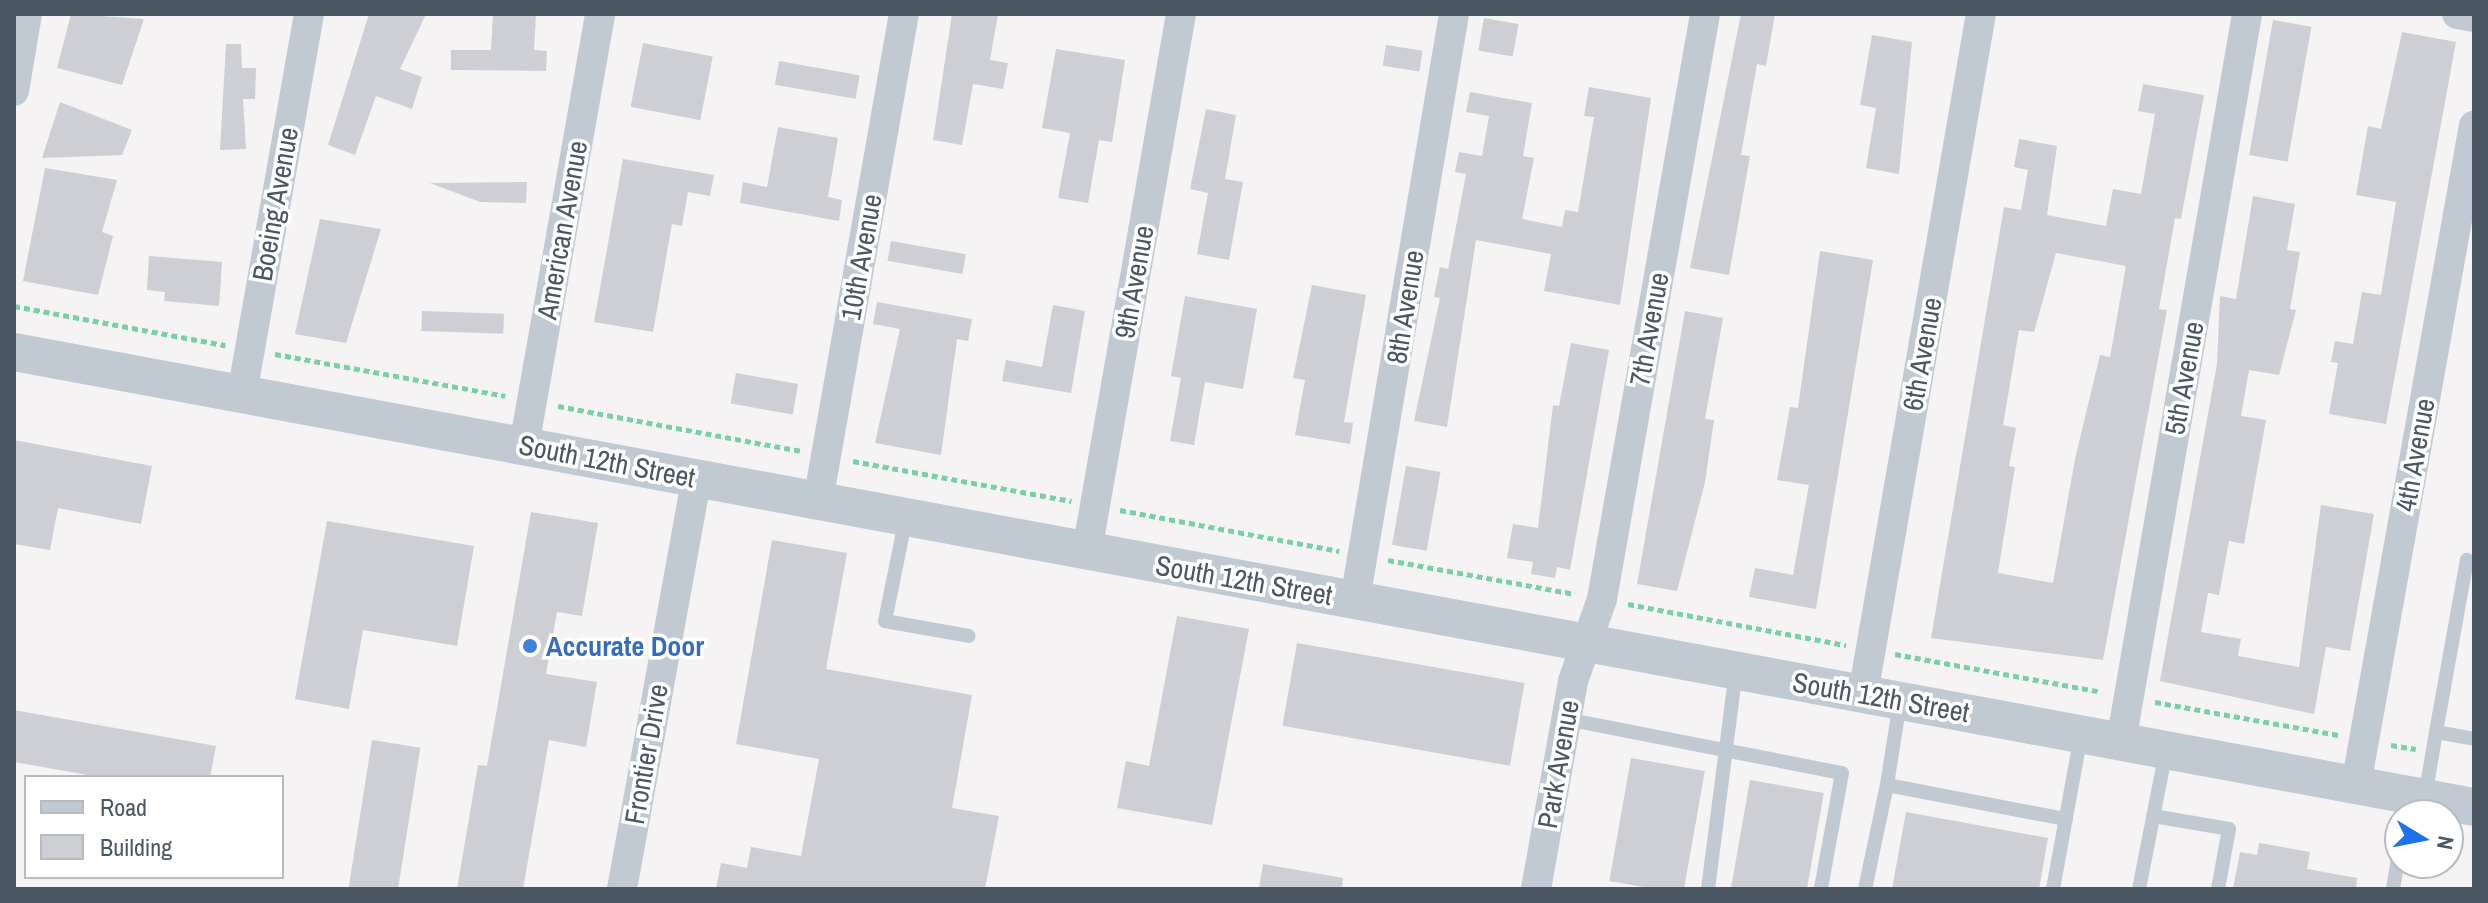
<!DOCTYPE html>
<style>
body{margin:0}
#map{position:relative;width:2488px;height:903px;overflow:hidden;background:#f5f3f3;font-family:"Archivo Narrow",sans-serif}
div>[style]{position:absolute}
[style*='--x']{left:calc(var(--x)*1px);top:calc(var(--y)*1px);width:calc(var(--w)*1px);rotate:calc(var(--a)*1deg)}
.building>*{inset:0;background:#cdcfd5;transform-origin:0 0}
.path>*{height:5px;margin-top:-2.5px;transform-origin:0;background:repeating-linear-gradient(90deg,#7ad0a6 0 6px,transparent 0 10px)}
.service>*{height:14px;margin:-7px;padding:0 7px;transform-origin:7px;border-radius:7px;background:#c1cad2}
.minor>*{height:30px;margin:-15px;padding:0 15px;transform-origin:15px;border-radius:15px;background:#c1cad2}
.tertiary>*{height:38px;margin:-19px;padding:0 19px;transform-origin:19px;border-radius:19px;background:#c1cad2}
.dots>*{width:22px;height:22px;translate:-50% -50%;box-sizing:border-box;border:4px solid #fff;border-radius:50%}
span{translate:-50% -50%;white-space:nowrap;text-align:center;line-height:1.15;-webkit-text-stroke:7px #fff;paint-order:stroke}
.street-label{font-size:28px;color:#4a5661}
.shop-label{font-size:28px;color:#366cbe;font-weight:700}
.left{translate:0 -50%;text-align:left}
.frame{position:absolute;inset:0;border:16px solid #4a5661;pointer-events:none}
.legend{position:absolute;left:24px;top:775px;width:260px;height:104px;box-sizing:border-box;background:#fff;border:2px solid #b7bbc0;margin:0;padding:10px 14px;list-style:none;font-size:24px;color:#4a5661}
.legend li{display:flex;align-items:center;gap:16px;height:40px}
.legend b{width:40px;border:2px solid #b7bbc0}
.north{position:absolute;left:2384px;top:799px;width:80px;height:80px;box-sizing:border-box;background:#fff;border:2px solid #b7bbc0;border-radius:50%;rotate:100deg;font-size:22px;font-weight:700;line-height:32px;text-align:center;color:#4a5661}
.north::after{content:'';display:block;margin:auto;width:28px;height:36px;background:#1a73e8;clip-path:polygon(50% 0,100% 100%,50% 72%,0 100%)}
</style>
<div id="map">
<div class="building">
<i style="clip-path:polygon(71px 14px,144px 19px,122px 85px,57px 68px)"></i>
<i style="clip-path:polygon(369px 14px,426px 14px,400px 69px,422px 77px,412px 109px,376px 96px,355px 155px,328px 145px)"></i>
<i style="clip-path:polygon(493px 14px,536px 14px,534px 50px,547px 51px,546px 71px,451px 70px,451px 50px,491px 50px)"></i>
<i style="clip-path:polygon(952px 14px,998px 14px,990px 60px,1008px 63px,1003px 89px,973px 84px,962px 145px,933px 140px)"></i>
<i style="clip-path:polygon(1741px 14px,1775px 14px,1766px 66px,1757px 64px,1741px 155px,1750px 156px,1729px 275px,1690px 268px)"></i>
<i style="left:1484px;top:18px;width:35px;height:33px;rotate:10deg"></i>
<i style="left:2273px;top:20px;width:39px;height:137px;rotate:10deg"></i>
<i style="clip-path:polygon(2402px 32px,2456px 42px,2386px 424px,2329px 414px,2338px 363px,2331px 362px,2335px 341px,2353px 344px,2362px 292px,2381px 295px,2396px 202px,2356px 195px,2368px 126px,2381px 129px)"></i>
<i style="clip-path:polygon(1872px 35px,1912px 42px,1899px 174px,1866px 168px,1876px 108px,1860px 105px)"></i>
<i style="left:643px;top:43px;width:71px;height:65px;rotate:11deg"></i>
<i style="clip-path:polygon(226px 44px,241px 44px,242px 68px,256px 68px,255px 99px,243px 99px,246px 149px,220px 150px)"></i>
<i style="left:1386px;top:45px;width:37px;height:21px;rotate:9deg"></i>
<i style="clip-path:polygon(1056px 49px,1125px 60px,1112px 142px,1099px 140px,1088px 203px,1058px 198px,1070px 133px,1042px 128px)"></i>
<i style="left:779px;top:61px;width:82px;height:24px;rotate:10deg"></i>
<i style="clip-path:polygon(evenodd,2143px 84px,2204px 95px,2181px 219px,2175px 218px,2159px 309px,2167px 310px,2103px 660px,1931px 638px,2004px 207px,2021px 210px,2028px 170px,2014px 167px,2019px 139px,2057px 146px,2047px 215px,2106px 226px,2113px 189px,2141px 194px,2155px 114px,2138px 111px,2143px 84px,2056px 253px,2126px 266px,2110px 357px,2100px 355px,2075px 459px,2053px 583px,1998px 573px,2015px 467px,2009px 466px,2016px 428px,2003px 425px,2019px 330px,2034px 332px,2056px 253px)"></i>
<i style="clip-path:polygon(1589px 87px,1651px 98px,1620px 305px,1544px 291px,1551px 254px,1476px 240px,1447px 427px,1414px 421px,1440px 298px,1434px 297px,1440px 267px,1448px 269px,1466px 174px,1455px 172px,1459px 152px,1482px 156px,1489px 116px,1466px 112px,1470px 92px,1532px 103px,1523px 156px,1534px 158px,1522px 219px,1562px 227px,1565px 210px,1578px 212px,1594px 117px,1584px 116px)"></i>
<i style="clip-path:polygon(60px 102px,132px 130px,122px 155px,42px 158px)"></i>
<i style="clip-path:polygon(1206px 109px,1236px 115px,1225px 179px,1243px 182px,1229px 260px,1197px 254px,1208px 193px,1190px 189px)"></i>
<i style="clip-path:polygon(778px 127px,838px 138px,828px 197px,842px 200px,839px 221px,740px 203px,743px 182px,767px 187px)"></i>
<i style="clip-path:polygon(623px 159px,714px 175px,710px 196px,688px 192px,682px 226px,672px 224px,653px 332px,594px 322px)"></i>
<i style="clip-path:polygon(45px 168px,117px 180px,102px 232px,113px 236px,98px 295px,23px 281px)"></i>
<i style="clip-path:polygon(527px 182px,526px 203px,480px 202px,430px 183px)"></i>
<i style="clip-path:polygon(2253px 196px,2295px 204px,2287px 250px,2300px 252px,2290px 309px,2296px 310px,2279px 375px,2249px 370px,2241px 416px,2266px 420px,2244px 544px,2229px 541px,2219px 595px,2208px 593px,2201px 632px,2241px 639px,2238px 656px,2299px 667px,2321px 505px,2374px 514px,2350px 651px,2326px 647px,2314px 714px,2160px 681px,2217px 364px,2220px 296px,2236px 299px)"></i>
<i style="clip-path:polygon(320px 219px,381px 229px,346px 343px,295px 334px)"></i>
<i style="left:891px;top:241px;width:76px;height:20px;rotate:10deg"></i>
<i style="clip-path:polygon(1820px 251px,1873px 260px,1816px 609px,1749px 597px,1755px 568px,1793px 575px,1809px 485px,1777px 480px,1790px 407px,1798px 408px)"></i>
<i style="clip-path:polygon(149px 256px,222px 262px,219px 306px,164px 301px,165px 292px,147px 290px)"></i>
<i style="clip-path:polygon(1312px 285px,1366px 295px,1344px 422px,1353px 423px,1350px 444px,1295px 435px,1305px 380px,1293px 378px)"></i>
<i style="clip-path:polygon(1185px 296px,1257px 309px,1243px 389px,1205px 382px,1194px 445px,1170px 441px,1181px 378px,1171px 376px)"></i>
<i style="clip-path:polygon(877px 302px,972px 319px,968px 341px,957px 339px,941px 455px,875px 443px,900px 329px,873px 324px)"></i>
<i style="clip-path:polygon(1053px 305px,1085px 311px,1071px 393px,1002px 381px,1006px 360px,1042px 367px)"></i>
<i style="left:422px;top:311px;width:82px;height:20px;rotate:2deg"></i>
<i style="clip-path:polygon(1685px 311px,1723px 318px,1705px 419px,1714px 420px,1705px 482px,1677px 591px,1637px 584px)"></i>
<i style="clip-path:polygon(1571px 343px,1609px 350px,1570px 570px,1557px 567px,1555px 578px,1531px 574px,1533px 562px,1507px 558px,1513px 524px,1538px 528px,1553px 405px,1559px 406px)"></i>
<i style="left:736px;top:373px;width:63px;height:31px;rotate:10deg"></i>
<i style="clip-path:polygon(14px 440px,152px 466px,141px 524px,58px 508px,50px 550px,14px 544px)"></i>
<i style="left:1406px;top:466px;width:35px;height:80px;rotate:10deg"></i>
<i style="clip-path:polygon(531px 512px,598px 523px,582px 616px,557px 612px,546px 674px,597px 682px,586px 747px,549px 740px,523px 889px,457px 889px,478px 765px,487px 766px)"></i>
<i style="clip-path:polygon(327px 521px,474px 546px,457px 646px,363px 630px,349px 709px,295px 699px)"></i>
<i style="clip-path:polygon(772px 540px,847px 553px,826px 669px,972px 695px,952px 808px,999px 816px,985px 889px,716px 889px,721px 863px,747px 868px,751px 847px,801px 856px,819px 759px,736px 744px)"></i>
<i style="clip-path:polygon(1177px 616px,1249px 629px,1212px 825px,1117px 808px,1126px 761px,1149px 766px)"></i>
<i style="left:1297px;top:643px;width:231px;height:84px;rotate:10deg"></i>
<i style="clip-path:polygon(14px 710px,216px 746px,210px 777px,99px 777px,14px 762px)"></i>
<i style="left:372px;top:740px;width:49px;height:151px;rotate:9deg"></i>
<i style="left:1631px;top:758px;width:75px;height:125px;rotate:10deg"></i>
<i style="left:1750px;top:780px;width:75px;height:111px;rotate:10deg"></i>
<i style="clip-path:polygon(1906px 812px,2048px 838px,2039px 889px,1892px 889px)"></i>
<i style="clip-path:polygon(2259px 843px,2310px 852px,2307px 869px,2357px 878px,2356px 889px,2233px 889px,2240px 852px,2257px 855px)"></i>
<i style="clip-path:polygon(1263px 864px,1343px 878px,1342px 889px,1259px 889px)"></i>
</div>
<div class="path">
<i style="--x:14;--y:306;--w:215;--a:10.5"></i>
<i style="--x:275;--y:354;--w:234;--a:10.3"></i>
<i style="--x:558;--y:406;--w:246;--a:10.5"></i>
<i style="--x:853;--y:461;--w:222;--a:10.4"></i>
<i style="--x:1120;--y:510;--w:223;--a:10.6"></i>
<i style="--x:1388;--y:560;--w:190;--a:10.3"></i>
<i style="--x:1628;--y:604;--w:222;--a:10.7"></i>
<i style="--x:1895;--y:654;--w:210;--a:10.4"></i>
<i style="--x:2155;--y:702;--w:186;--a:10.2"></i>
<i style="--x:2391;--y:745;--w:25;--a:9"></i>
</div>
<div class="service">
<i style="--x:906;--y:517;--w:106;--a:101.4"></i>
<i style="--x:885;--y:621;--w:85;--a:10.1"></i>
<i style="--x:1566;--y:719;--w:281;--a:11.1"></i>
<i style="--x:1842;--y:773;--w:118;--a:100.3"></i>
<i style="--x:2436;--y:732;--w:175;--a:-79.8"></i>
<i style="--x:1887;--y:785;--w:84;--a:-81.1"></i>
<i style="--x:2425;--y:797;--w:66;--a:-80.4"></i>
<i style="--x:2436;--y:732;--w:39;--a:10"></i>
<i style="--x:2153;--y:816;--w:77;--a:9.7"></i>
<i style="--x:2229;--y:829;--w:61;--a:100.4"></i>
<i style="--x:1708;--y:889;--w:220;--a:-82.7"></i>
<i style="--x:1865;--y:889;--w:106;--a:-78.1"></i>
<i style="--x:1887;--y:785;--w:182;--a:10.8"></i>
<i style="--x:2053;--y:889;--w:157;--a:-79.7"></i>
<i style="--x:2139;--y:889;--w:141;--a:-78.9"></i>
<i style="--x:2393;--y:889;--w:43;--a:-80.5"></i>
</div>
<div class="minor">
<i style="--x:2457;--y:14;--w:17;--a:10"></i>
<i style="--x:14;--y:91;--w:78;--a:-80.4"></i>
<i style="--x:242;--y:394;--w:386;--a:-80"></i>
<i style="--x:524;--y:446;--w:439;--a:-80"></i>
<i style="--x:818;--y:501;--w:495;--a:-80"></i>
<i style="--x:1087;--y:551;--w:545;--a:-80.07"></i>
<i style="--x:1355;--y:600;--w:594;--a:-80.41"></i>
<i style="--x:1863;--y:694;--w:690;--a:-80.16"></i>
<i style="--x:2121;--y:742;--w:739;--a:-80.18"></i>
<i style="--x:2356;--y:785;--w:670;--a:-79.86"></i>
<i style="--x:622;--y:889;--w:418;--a:-79.7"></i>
<i style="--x:1536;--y:889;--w:211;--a:-79.9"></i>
<i style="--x:1573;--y:681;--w:87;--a:-70.5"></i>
<i style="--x:1602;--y:599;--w:594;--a:-80.01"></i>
</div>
<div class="tertiary">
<i style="--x:14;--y:352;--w:2502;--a:10.48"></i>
</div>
<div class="dots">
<i style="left:530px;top:646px;background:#3f7fe0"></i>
</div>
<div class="street-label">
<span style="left:275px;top:204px;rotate:-80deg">Boeing Avenue</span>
<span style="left:562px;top:230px;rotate:-80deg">American Avenue</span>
<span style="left:861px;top:257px;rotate:-80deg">10th Avenue</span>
<span style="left:1134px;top:282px;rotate:-80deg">9th Avenue</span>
<span style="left:1405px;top:307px;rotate:-81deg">8th Avenue</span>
<span style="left:1649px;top:329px;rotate:-80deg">7th Avenue</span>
<span style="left:1922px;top:354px;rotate:-80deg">6th Avenue</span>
<span style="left:2184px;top:378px;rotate:-80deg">5th Avenue</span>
<span style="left:2415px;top:455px;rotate:-80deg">4th Avenue</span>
<span style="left:607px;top:461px;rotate:11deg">South 12th Street</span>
<span style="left:1244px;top:580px;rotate:10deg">South 12th Street</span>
<span style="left:1881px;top:697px;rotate:10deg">South 12th Street</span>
<span style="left:646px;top:754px;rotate:-80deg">Frontier Drive</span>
<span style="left:1558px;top:764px;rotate:-80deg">Park Avenue</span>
</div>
<div class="shop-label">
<span class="left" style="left:546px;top:646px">Accurate Door</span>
</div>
<div class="frame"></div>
<ul class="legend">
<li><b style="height:10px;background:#c1cad2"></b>Road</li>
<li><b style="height:22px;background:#cdcfd5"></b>Building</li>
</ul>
<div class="north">N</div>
</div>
